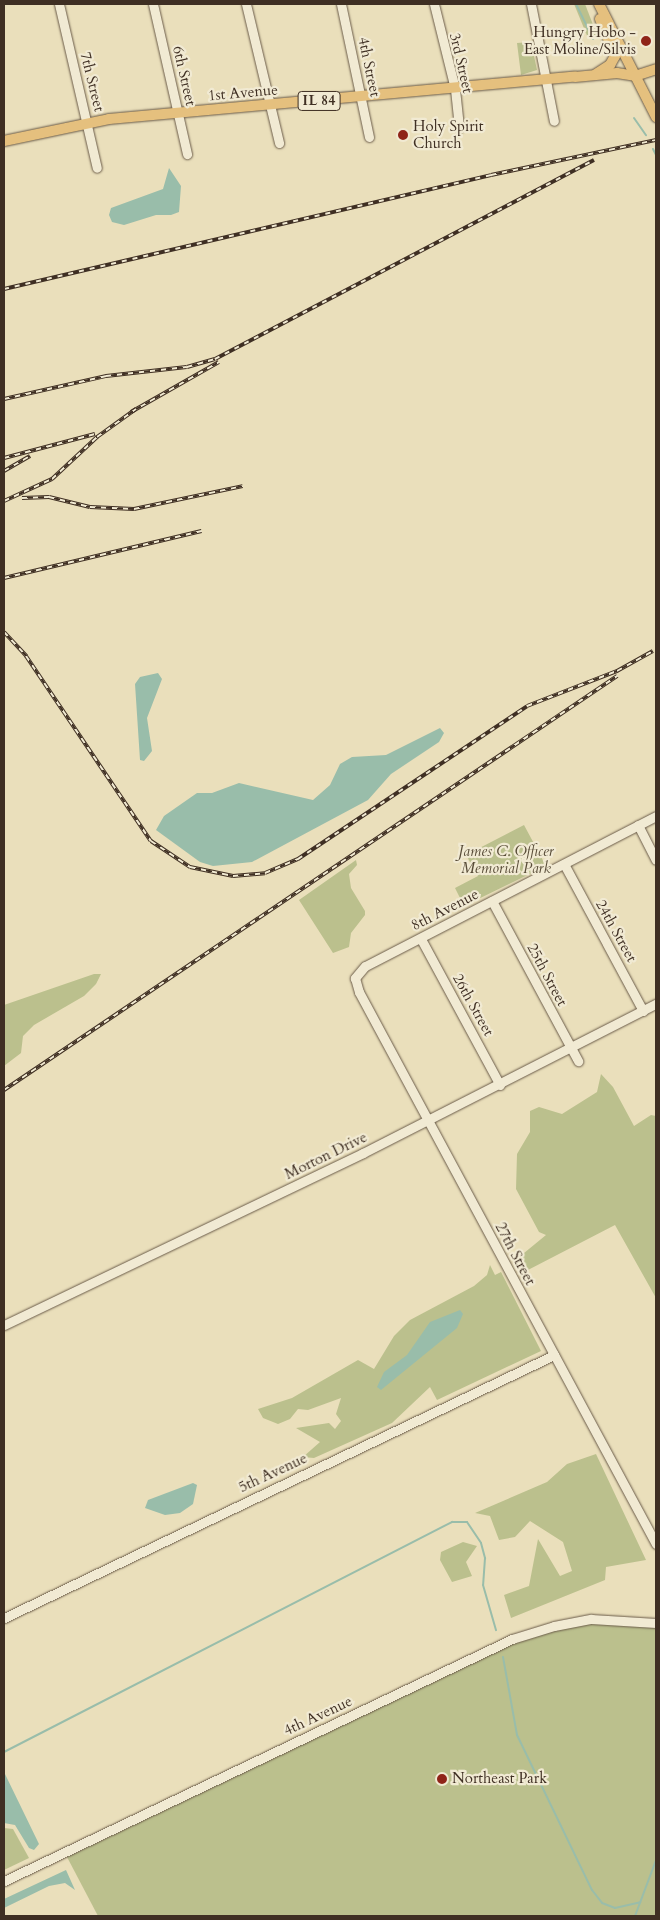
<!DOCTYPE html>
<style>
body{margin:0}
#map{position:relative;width:660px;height:1920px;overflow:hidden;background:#eadfbb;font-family:Cardo,serif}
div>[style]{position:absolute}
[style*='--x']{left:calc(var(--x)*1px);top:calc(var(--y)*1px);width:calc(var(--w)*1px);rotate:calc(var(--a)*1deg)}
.green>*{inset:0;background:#bbc08d}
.water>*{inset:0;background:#99bdaa}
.stream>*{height:2px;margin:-1px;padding:0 1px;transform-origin:1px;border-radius:1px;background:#99bdaa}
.roads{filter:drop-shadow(0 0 1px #6a5b49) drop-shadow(0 0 1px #6a5b49)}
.minor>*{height:9px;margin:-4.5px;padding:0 4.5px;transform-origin:4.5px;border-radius:4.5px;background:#f1ead3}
.major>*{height:10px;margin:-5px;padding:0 5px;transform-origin:5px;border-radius:5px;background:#e5c07e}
.rail>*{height:4px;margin-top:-2px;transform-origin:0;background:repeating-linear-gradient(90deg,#f1ead3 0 5.5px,#3f2f23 0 11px);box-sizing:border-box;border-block:1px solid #3f2f23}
.dots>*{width:14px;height:14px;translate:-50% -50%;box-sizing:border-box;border:2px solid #f1ead3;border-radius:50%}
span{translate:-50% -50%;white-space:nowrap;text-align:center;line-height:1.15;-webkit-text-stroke:4.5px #f1ead3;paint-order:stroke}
.shield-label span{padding:1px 4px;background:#f1ead3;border:1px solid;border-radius:4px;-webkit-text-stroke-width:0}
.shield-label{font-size:14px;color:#3f2f23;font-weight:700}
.poi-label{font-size:15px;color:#3f2f23}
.right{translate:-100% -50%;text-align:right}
.left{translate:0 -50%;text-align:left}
.street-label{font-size:15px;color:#3f2f23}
.park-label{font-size:15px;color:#584c38;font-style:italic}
.frame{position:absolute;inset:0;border:5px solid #3f2f23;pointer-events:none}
</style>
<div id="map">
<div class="green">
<i style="clip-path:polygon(574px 4px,585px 4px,597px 35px,588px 38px)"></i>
<i style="clip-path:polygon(531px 42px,537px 70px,521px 75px,517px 43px)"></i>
<i style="clip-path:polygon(524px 825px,546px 866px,464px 906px,455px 888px,478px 876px,466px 855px)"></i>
<i style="clip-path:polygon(356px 860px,357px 865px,349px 874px,351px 888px,365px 911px,365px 915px,351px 933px,349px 947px,333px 953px,299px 900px)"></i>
<i style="clip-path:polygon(94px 974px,101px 974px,96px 984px,84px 996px,34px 1025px,23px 1036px,21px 1053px,4px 1066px,4px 1005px)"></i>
<i style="clip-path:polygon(601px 1074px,613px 1087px,634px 1126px,651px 1115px,656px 1116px,656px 1298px,615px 1225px,526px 1271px,518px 1258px,546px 1235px,539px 1232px,516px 1189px,517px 1154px,530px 1132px,530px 1111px,539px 1107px,562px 1114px,597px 1092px)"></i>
<i style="clip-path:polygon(490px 1265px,495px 1275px,501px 1272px,541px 1351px,437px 1400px,430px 1387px,392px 1423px,314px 1458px,303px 1457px,320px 1442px,296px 1428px,329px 1423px,335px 1429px,341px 1421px,336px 1414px,341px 1398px,308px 1410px,298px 1409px,290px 1419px,278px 1424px,263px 1418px,258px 1409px,292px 1398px,358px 1360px,374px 1369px,394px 1336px,410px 1320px,474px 1286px,487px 1275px)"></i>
<i style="clip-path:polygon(596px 1454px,646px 1560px,606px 1567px,605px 1580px,511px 1618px,504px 1595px,529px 1586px,538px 1539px,560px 1576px,572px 1571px,563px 1542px,530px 1521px,515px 1537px,499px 1540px,490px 1516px,475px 1513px,547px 1482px,567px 1464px)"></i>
<i style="clip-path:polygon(463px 1542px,477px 1546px,466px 1562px,472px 1576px,452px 1582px,440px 1560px,441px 1552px)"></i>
<i style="clip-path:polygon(593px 1623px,656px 1627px,656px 1916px,98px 1916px,67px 1857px,519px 1641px,541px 1632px)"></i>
<i style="clip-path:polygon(4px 1828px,13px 1829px,29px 1858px,4px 1870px)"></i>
</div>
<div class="water">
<i style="clip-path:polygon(169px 168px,181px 186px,179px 212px,171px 215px,156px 215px,124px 225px,112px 222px,109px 215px,111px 208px,163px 189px)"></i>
<i style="clip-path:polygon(158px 673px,162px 679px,147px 718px,152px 751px,144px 761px,140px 760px,135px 684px,140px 677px)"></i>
<i style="clip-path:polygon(440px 728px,444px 733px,439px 742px,391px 774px,368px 800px,252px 862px,213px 866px,200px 862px,156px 830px,164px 816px,197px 793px,212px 793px,239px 783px,313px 800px,330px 785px,340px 764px,352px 757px,386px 755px)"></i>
<i style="clip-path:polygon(460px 1310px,463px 1314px,457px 1328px,381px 1390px,377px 1387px,384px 1372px,407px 1355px,430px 1322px)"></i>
<i style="clip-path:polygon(193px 1483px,197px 1485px,193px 1504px,180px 1513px,165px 1515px,145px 1508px,148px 1500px)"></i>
<i style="clip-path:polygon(5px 1774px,39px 1844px,34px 1850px,29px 1848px,15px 1825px,4px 1823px)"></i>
<i style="clip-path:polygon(66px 1870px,75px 1890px,65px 1883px,49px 1886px,4px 1908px,4px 1899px)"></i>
</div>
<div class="stream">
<i style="--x:576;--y:4;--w:39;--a:64"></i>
<i style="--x:634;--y:118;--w:21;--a:55"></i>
<i style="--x:653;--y:149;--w:7;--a:63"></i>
<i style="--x:503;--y:1657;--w:79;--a:79.8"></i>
<i style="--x:517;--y:1735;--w:172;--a:64.2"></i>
<i style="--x:592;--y:1890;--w:16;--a:52"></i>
<i style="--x:602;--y:1903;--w:14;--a:21"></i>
<i style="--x:615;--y:1908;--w:26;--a:-13"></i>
<i style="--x:4;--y:1752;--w:504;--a:-27.18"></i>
<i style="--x:452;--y:1522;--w:15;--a:0"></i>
<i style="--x:467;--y:1522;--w:25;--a:56"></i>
<i style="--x:481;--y:1543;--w:16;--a:75"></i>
<i style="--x:485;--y:1558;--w:27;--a:94"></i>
<i style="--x:483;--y:1585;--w:47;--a:73.9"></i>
<i style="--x:635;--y:1916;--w:60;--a:-69.4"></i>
</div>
<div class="roads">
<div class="minor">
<i style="--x:59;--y:4;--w:168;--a:77"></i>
<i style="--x:153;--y:4;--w:154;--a:77.2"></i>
<i style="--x:246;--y:4;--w:143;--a:76.6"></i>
<i style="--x:341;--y:4;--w:136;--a:78.1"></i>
<i style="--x:434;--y:4;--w:88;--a:76.1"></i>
<i style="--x:455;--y:89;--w:39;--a:84"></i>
<i style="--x:531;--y:4;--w:119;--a:78.9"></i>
<i style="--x:656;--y:816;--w:327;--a:152.7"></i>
<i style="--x:365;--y:966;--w:16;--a:130"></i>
<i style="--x:355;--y:978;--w:15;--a:74"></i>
<i style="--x:359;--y:992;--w:627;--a:61.72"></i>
<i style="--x:638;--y:825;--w:39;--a:63"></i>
<i style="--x:564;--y:864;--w:167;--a:61.7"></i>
<i style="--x:492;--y:901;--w:182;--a:61.7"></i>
<i style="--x:421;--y:939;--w:166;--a:61.6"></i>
<i style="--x:4;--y:1325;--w:398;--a:-25.6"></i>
<i style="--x:363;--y:1153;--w:329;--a:-27"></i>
<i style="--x:4;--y:1618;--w:610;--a:-25.56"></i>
<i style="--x:4;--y:1881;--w:563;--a:-25.47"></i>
<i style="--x:512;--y:1639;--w:44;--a:-17.2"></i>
<i style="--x:554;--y:1626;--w:38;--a:-11"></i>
<i style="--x:591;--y:1619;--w:65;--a:3.5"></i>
</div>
<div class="major">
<i style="--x:599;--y:4;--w:127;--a:63.2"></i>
<i style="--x:596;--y:74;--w:17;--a:-33"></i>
<i style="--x:610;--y:65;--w:10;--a:-61"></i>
<i style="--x:615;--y:56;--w:40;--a:-112"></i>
<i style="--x:4;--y:141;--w:107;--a:-11.8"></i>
<i style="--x:109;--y:119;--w:468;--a:-5.2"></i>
<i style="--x:575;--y:77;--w:42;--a:-5.4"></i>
<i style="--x:617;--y:73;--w:18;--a:9"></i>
<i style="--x:635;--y:76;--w:22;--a:-18"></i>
</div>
</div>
<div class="rail">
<i style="--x:4;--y:289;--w:500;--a:-13.17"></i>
<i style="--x:491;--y:175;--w:169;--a:-12"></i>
<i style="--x:4;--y:399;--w:105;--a:-12.7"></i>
<i style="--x:106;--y:376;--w:81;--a:-6.3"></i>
<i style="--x:187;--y:367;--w:29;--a:-16"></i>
<i style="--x:215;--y:359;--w:428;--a:-27.7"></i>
<i style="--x:131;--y:412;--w:101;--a:-29.6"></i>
<i style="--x:4;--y:458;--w:94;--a:-14.8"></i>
<i style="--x:4;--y:471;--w:30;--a:-30"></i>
<i style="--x:22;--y:498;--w:27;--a:-2"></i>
<i style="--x:49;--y:497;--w:42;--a:13.7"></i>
<i style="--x:90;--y:507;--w:44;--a:2.6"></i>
<i style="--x:134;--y:509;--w:111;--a:-11.9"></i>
<i style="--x:4;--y:501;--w:53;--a:-24.6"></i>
<i style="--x:52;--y:479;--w:62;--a:-43"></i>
<i style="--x:97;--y:437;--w:48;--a:-35.7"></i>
<i style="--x:4;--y:578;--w:203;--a:-13.4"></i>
<i style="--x:4;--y:632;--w:33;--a:47"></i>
<i style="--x:26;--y:656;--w:223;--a:56"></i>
<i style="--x:151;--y:841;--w:47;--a:33.7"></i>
<i style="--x:190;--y:867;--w:44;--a:11.8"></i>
<i style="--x:233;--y:876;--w:32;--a:-5"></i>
<i style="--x:265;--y:873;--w:36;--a:-23"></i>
<i style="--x:298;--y:859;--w:275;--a:-33.7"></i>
<i style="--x:527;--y:706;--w:97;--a:-21.3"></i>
<i style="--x:617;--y:671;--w:41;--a:-29.1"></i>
<i style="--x:4;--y:1090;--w:740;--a:-34.03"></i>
</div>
<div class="dots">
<i style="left:646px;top:41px;background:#8f2418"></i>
<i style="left:403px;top:135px;background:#8f2418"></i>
<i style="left:442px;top:1779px;background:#8f2418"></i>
</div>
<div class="shield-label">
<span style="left:319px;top:101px">IL 84</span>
</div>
<div class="poi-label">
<span class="right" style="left:636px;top:41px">Hungry Hobo -<br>East Moline/Silvis</span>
<span class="left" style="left:413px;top:135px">Holy Spirit<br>Church</span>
<span class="left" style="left:452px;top:1779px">Northeast Park</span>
</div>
<div class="street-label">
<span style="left:461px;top:63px;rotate:77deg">3rd Street</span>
<span style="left:369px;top:67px;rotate:78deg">4th Street</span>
<span style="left:184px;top:76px;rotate:77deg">6th Street</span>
<span style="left:92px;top:82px;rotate:76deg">7th Street</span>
<span style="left:243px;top:93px;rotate:-5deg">1st Avenue</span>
<span style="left:445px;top:910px;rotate:-27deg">8th Avenue</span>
<span style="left:616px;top:931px;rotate:61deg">24th Street</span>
<span style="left:547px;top:975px;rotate:62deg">25th Street</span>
<span style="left:473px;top:1005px;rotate:61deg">26th Street</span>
<span style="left:326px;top:1156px;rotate:-26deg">Morton Drive</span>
<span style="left:515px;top:1254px;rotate:62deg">27th Street</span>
<span style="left:273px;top:1473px;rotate:-25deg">5th Avenue</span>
<span style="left:318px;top:1716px;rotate:-25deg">4th Avenue</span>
</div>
<div class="park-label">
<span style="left:506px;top:860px">James C. Officer<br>Memorial Park</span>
</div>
<div class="frame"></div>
</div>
